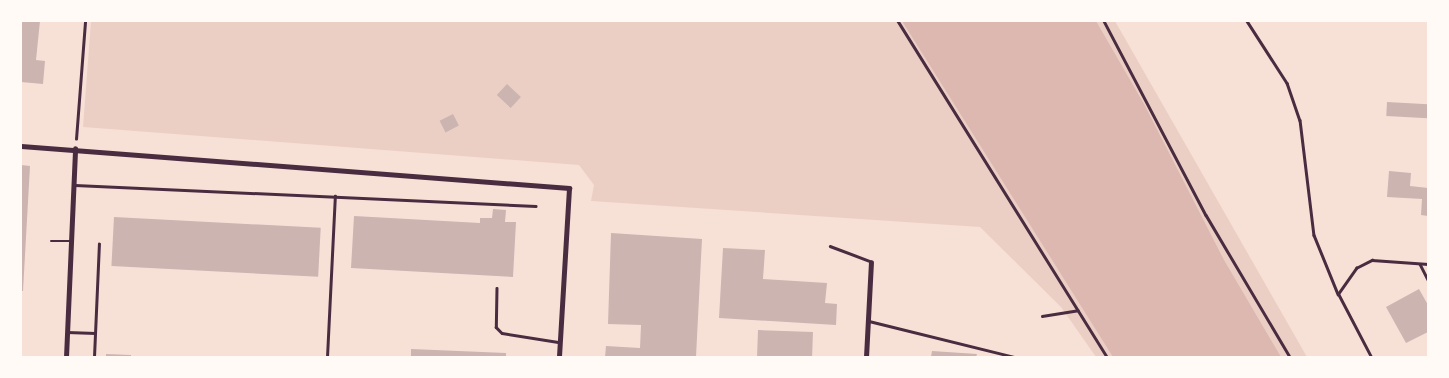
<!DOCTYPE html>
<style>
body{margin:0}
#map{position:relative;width:1449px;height:378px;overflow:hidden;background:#f7e1d7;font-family:"Space Grotesk",sans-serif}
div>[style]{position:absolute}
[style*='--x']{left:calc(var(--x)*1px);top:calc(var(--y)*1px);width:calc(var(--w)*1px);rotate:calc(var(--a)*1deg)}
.green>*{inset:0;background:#ebcfc5}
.water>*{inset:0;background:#dcb8b0}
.building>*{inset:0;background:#ccb4b1;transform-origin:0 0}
.path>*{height:2.5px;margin:-1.25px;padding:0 1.25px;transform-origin:1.25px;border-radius:1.25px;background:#4a2c40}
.service>*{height:2.5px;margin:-1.25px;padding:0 1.25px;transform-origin:1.25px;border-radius:1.25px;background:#4a2c40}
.minor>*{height:5px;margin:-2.5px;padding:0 2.5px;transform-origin:2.5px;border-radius:2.5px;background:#4a2c40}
span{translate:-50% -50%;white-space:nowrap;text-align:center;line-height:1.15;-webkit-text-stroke:5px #fffaf5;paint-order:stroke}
.frame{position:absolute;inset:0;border:22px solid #fffaf5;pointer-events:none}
</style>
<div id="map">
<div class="green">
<i style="clip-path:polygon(91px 21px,1115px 21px,1307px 357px,1096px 357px,1061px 307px,980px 227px,591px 201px,594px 185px,579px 165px,83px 127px)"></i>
</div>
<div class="water">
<i style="clip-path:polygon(902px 21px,1096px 21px,1144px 104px,1224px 260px,1281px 357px,1113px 357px)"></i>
</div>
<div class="building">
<i style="clip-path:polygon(21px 21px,40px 21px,36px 60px,45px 61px,43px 84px,21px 82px)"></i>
<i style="left:507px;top:84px;width:19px;height:15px;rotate:43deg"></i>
<i style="left:1387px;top:102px;width:41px;height:14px;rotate:3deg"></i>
<i style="left:453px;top:114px;width:13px;height:15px;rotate:63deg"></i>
<i style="clip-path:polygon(21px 165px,30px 166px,23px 291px,21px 291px)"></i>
<i style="clip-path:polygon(1389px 171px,1411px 173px,1410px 186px,1428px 188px,1428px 216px,1421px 215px,1422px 199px,1387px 197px)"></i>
<i style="clip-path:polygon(493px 209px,506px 210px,505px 222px,516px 222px,513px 277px,351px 268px,354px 216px,480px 223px,480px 218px,492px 218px)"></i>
<i style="left:114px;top:217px;width:207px;height:49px;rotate:3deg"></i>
<i style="clip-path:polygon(611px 233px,702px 239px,696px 357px,605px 357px,606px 346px,640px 348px,641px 325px,608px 324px)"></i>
<i style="clip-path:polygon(723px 248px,765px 250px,763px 279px,827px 283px,825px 303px,837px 304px,836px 325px,719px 318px)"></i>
<i style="clip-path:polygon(1419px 289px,1428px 305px,1428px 332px,1406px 343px,1386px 307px)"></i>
<i style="left:758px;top:330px;width:55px;height:27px;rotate:2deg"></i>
<i style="clip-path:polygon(411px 349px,506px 353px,506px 357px,411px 357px)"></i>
<i style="clip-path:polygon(932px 351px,977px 354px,976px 357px,931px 357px)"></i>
<i style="clip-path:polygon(106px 354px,131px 355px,131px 357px,106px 357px)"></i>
</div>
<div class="path">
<i style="--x:898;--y:21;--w:396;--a:58.1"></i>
<i style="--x:1104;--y:21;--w:219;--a:62.3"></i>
<i style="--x:1206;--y:215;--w:165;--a:59.4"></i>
<i style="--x:76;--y:139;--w:118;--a:-85.6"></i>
<i style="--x:1042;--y:316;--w:36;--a:-9"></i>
</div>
<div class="service">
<i style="--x:1247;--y:21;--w:74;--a:57.2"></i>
<i style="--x:1287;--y:83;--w:39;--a:71"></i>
<i style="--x:1300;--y:120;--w:116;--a:83.1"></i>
<i style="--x:1314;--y:235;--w:64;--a:67.9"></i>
<i style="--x:75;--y:185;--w:461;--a:2.6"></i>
<i style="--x:51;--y:241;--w:21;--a:0"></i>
<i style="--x:830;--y:246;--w:43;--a:20.6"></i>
<i style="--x:1420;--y:264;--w:18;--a:63"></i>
<i style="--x:497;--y:288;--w:39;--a:91"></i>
<i style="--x:496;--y:327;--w:8;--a:45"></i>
<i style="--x:502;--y:333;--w:58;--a:9"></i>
<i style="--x:869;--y:321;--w:149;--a:13.9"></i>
<i style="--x:67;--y:332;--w:28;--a:2"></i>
<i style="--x:94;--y:357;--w:113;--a:-87.5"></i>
<i style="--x:327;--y:357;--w:161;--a:-87.2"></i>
<i style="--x:1371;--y:357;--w:71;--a:-117.6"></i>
<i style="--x:1338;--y:294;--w:32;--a:-55"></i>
<i style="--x:1356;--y:268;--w:18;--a:-27"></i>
<i style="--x:1372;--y:260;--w:56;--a:4.1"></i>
</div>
<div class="minor">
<i style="--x:21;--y:146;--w:550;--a:4.38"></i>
<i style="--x:569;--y:188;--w:169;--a:93.4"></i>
<i style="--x:66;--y:357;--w:209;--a:-87.5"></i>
<i style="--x:866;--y:357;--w:95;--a:-87"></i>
</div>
<div class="frame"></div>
</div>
